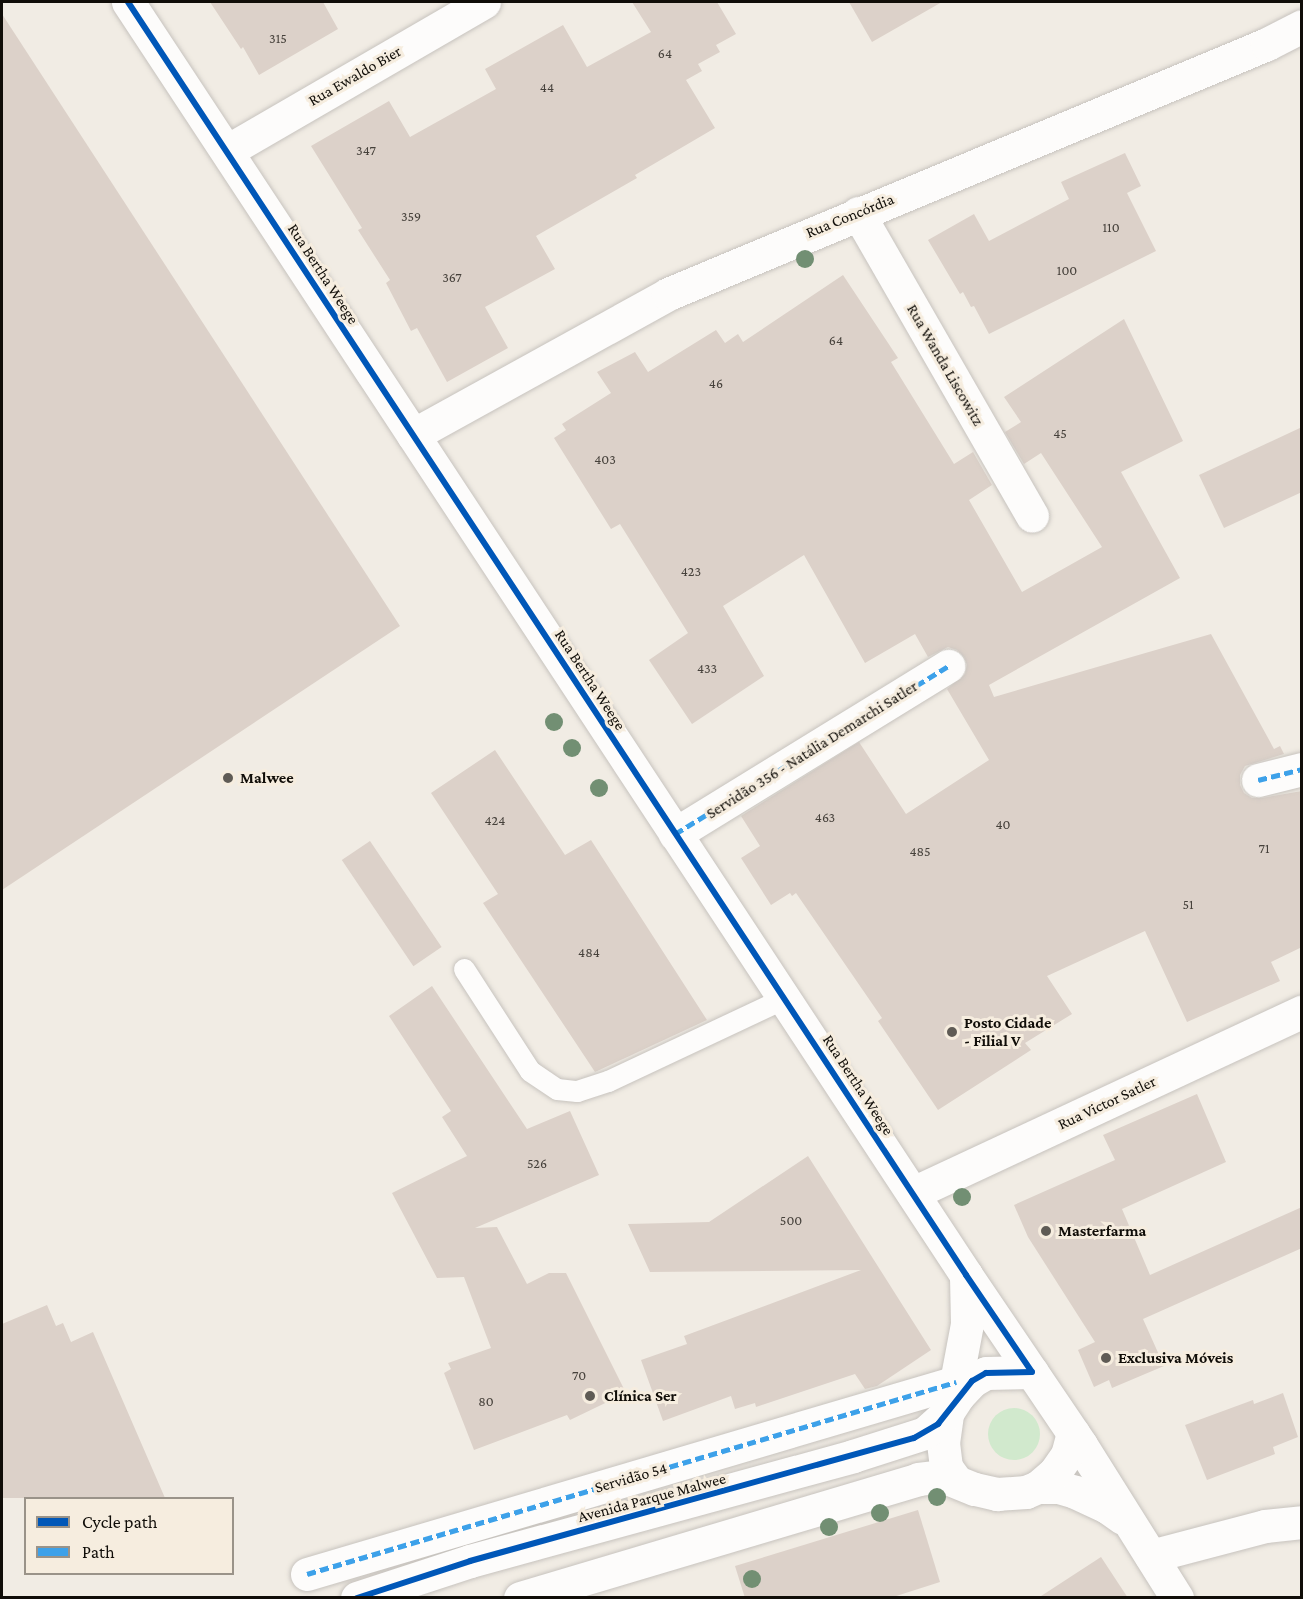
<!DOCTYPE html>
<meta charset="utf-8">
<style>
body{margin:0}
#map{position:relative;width:1303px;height:1599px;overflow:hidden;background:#f1ece4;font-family:"Crimson Pro",serif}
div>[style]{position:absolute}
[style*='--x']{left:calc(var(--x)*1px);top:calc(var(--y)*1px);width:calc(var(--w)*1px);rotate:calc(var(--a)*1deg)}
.green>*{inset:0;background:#d1e9cd}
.round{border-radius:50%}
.building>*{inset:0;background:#dcd1c9;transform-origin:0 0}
.roads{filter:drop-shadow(0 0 2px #c7c3be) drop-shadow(0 0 2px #c7c3be)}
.lane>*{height:21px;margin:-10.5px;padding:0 10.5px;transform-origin:10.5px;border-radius:10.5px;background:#fdfcfb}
.street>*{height:33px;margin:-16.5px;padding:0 16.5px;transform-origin:16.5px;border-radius:16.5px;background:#fdfcfb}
.secondary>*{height:33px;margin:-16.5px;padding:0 16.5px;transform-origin:16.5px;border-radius:16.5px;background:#fdfcfb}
.quiet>*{height:4.5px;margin-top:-2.25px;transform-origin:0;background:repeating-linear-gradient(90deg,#3da1e9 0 9px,transparent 0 13.5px)}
.cycleway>*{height:6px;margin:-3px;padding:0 3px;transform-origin:3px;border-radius:3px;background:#0057b8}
.trees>*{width:18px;height:18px;margin:-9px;border-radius:50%;background:#728f73}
.dots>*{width:16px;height:16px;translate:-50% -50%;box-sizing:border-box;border:3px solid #f6eddf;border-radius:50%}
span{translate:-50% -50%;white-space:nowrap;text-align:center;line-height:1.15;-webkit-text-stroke:6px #f6eddf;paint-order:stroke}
.number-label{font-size:14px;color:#46413b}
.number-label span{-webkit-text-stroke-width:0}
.street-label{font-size:16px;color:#100d08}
.poi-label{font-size:16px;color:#100d08;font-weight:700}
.left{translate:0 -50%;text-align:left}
.frame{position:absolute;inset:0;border:3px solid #100d08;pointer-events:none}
.legend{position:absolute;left:24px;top:1497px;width:210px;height:78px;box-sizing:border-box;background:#f6eddf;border:2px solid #9a9389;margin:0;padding:8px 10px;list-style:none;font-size:18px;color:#100d08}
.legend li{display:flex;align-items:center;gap:12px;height:30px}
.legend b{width:30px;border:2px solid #9a9389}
</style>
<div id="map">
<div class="green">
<i class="round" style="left:988px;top:1408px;width:52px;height:52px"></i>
</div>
<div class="building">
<i style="clip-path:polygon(210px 2px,323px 2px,338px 29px,259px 75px,243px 47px,241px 49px)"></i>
<i style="clip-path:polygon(632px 2px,717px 2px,736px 34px,716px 45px,720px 52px,698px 64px,702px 71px,686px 80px,715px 128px,635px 175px,637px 178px,536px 236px,555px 269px,485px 307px,508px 348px,447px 382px,417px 328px,411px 331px,386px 283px,390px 280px,358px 230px,362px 228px,311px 146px,389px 101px,410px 137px,496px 89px,485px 69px,563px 25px,587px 67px,651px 32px)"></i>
<i style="clip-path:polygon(849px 2px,942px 2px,872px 42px)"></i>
<i style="clip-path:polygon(2px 14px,400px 626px,2px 890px)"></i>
<i style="clip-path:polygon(1125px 153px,1141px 186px,1127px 193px,1156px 251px,989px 334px,974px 306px,971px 307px,963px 292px,960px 294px,928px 240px,974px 214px,989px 241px,1069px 199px,1061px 182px)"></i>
<i style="clip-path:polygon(843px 275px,898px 358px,891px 362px,954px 464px,973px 452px,992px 485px,969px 500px,1022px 592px,1102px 547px,1041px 453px,1024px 464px,1005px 432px,1021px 422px,1004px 397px,1124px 319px,1183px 441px,1121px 472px,1180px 578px,989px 685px,994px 697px,1211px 634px,1274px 749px,1280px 746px,1284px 754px,1245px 766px,1240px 775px,1240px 785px,1244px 793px,1252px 798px,1262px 798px,1302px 791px,1302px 947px,1271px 962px,1280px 981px,1187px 1022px,1145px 931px,1047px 976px,1072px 1014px,1025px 1043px,1031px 1050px,938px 1110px,878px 1021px,882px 1018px,796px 893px,792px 896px,790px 893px,771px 905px,741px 858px,760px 846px,741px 816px,859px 742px,906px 814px,989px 760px,947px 689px,965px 674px,967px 665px,964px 657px,957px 650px,948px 647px,928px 657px,915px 634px,865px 663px,804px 555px,723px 606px,764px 676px,692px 724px,649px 660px,688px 633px,620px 524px,611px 529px,554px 438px,566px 430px,562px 424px,611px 393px,597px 372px,635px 352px,648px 372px,716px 330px,725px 343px,738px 334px,743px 342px)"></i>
<i style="clip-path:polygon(1302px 427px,1302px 492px,1224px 528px,1199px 475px)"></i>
<i style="clip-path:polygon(495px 750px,565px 855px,591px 840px,707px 1020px,595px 1072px,483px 903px,498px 894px,431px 793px)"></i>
<i style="left:370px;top:841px;width:128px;height:34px;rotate:56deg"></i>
<i style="clip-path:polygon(432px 986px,527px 1129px,570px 1111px,599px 1175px,475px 1228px,497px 1227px,527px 1284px,549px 1273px,566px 1273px,626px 1393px,570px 1420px,567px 1415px,474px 1450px,444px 1373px,451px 1369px,448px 1363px,491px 1348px,464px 1277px,437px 1278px,392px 1193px,467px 1156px,442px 1117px,451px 1111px,389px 1016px)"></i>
<i style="clip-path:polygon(1197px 1094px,1226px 1162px,1122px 1209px,1150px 1275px,1302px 1207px,1302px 1248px,1143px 1319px,1164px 1366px,1112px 1388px,1109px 1380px,1094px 1387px,1078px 1350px,1095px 1342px,1028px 1237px,1014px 1205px,1115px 1160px,1103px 1135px)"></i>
<i style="clip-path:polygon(808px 1156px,931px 1350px,877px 1386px,865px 1389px,855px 1374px,756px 1407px,755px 1403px,735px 1409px,731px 1396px,663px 1421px,641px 1360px,687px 1344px,684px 1336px,861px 1270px,650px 1272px,628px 1224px,709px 1222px)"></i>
<i style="clip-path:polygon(47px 1305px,56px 1326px,63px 1323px,71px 1342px,93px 1332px,165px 1498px,2px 1498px,2px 1324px)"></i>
<i style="clip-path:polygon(1283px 1393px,1298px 1437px,1273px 1447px,1275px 1454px,1207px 1480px,1185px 1425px,1253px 1400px,1254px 1404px)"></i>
<i style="clip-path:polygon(918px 1510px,940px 1582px,890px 1598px,745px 1598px,735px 1566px)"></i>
<i style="clip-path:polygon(1101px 1557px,1128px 1598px,1038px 1598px)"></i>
</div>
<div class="roads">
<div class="lane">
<i style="--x:464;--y:969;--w:121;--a:57.1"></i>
<i style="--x:530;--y:1071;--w:32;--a:34"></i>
<i style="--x:557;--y:1089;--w:20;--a:6"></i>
<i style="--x:577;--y:1091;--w:33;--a:-18"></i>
<i style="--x:608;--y:1081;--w:195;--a:-25.2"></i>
</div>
<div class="street">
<i style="--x:227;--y:151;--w:297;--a:-30.1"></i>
<i style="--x:858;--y:213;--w:349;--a:60.1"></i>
<i style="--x:1258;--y:780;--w:45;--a:-14"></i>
<i style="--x:675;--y:834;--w:321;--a:-31.6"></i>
<i style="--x:913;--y:1193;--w:429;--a:-25"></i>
<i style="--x:1151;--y:1556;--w:118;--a:-14.7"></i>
<i style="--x:1265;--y:1526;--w:37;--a:-6"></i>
<i style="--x:307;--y:1574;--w:677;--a:-16.48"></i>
</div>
<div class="secondary">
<i style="--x:128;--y:2;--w:1524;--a:56.64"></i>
<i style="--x:966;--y:1275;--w:205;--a:55.9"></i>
<i style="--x:1081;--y:1445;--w:181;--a:57.9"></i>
<i style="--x:413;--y:435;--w:291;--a:-28.9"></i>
<i style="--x:668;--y:294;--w:649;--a:-22.65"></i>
<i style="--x:1267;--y:44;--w:39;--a:-27"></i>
<i style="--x:956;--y:1481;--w:17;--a:-126"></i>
<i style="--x:946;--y:1467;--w:24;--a:-97"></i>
<i style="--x:943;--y:1443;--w:30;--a:-82"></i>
<i style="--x:947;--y:1413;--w:20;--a:-57"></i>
<i style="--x:958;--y:1396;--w:21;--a:-47"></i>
<i style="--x:972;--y:1381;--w:16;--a:-30"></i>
<i style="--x:986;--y:1373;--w:46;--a:-1.2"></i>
<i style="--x:1038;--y:1487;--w:20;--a:0"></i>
<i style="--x:1058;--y:1487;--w:18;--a:16"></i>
<i style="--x:1075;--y:1492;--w:35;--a:25"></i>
<i style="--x:1107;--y:1507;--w:19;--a:35"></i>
<i style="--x:357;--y:1598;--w:119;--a:-18.1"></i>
<i style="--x:470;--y:1561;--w:397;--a:-15.3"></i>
<i style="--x:853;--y:1456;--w:76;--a:-17.7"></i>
<i style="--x:925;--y:1433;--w:30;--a:-42"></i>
<i style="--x:947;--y:1413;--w:32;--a:-74"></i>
<i style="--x:956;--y:1382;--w:59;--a:-79.3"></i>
<i style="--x:967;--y:1324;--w:49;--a:-91.2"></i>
<i style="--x:520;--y:1598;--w:415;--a:-16.6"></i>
<i style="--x:918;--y:1479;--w:24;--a:-7"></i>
<i style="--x:942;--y:1476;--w:35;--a:22"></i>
<i style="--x:975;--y:1489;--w:23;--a:13"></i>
<i style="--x:997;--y:1494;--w:29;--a:-4"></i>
<i style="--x:1026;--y:1492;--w:13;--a:-23"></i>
<i style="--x:1038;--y:1487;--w:23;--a:-41"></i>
<i style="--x:1055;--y:1472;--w:21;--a:-55"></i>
<i style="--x:1067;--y:1455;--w:23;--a:-75"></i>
</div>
</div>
<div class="quiet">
<i style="--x:1258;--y:780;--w:45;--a:-14"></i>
<i style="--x:675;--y:834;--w:321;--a:-31.6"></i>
<i style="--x:307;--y:1574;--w:677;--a:-16.48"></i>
</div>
<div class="cycleway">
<i style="--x:128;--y:2;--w:1524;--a:56.64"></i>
<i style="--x:966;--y:1275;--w:117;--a:55.8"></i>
<i style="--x:357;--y:1598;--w:119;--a:-18.1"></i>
<i style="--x:470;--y:1561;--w:461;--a:-15.5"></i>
<i style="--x:914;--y:1438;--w:28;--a:-30"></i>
<i style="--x:938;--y:1424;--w:55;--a:-51.7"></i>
<i style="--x:972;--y:1381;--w:16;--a:-30"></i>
<i style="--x:986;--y:1373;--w:46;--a:-1.2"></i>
</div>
<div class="trees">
<i style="left:805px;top:259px"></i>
<i style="left:554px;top:722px"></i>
<i style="left:572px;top:748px"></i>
<i style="left:599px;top:788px"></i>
<i style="left:962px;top:1197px"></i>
<i style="left:937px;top:1497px"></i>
<i style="left:880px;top:1513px"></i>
<i style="left:829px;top:1527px"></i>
<i style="left:752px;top:1579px"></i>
</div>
<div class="dots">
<i style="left:228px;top:778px;background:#5f5b55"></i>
<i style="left:952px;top:1032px;background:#5f5b55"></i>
<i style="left:1046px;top:1231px;background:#5f5b55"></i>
<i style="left:1106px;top:1358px;background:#5f5b55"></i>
<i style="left:590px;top:1396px;background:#5f5b55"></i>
</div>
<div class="number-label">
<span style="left:278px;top:38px">315</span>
<span style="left:665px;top:53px">64</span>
<span style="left:547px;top:87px">44</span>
<span style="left:366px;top:150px">347</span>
<span style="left:411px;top:216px">359</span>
<span style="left:1111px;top:227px">110</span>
<span style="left:1067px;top:270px">100</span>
<span style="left:452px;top:277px">367</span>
<span style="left:836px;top:340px">64</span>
<span style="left:716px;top:383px">46</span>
<span style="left:1060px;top:433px">45</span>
<span style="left:605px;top:459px">403</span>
<span style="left:691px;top:571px">423</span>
<span style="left:707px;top:668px">433</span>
<span style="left:825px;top:817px">463</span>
<span style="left:495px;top:820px">424</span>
<span style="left:1003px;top:824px">40</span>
<span style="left:1264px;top:848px">71</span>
<span style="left:920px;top:851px">485</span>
<span style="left:1188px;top:904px">51</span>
<span style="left:589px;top:952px">484</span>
<span style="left:537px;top:1163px">526</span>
<span style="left:791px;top:1220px">500</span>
<span style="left:579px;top:1375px">70</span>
<span style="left:486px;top:1401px">80</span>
</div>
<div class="street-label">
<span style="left:355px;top:76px;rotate:-30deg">Rua Ewaldo Bier</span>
<span style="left:850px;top:216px;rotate:-22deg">Rua Concórdia</span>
<span style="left:323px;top:274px;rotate:57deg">Rua Bertha Weege</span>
<span style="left:945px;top:365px;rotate:60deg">Rua Wanda Liscowitz</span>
<span style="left:590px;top:680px;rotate:57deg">Rua Bertha Weege</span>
<span style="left:812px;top:750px;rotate:-32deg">Servidão 356 - Natália Demarchi Satler</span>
<span style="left:858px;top:1085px;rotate:57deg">Rua Bertha Weege</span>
<span style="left:1107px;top:1103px;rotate:-25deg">Rua Victor Satler</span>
<span style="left:631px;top:1478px;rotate:-16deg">Servidão 54</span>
<span style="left:652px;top:1498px;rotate:-15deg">Avenida Parque Malwee</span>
</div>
<div class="poi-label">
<span class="left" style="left:240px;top:778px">Malwee</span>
<span class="left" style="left:964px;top:1032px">Posto Cidade<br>- Filial V</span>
<span class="left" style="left:1058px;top:1231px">Masterfarma</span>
<span class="left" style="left:1118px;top:1358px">Exclusiva Móveis</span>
<span class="left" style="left:604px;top:1396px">Clínica Ser</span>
</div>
<div class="frame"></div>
<ul class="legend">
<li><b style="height:8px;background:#0057b8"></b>Cycle path</li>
<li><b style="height:8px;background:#3da1e9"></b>Path</li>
</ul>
</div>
